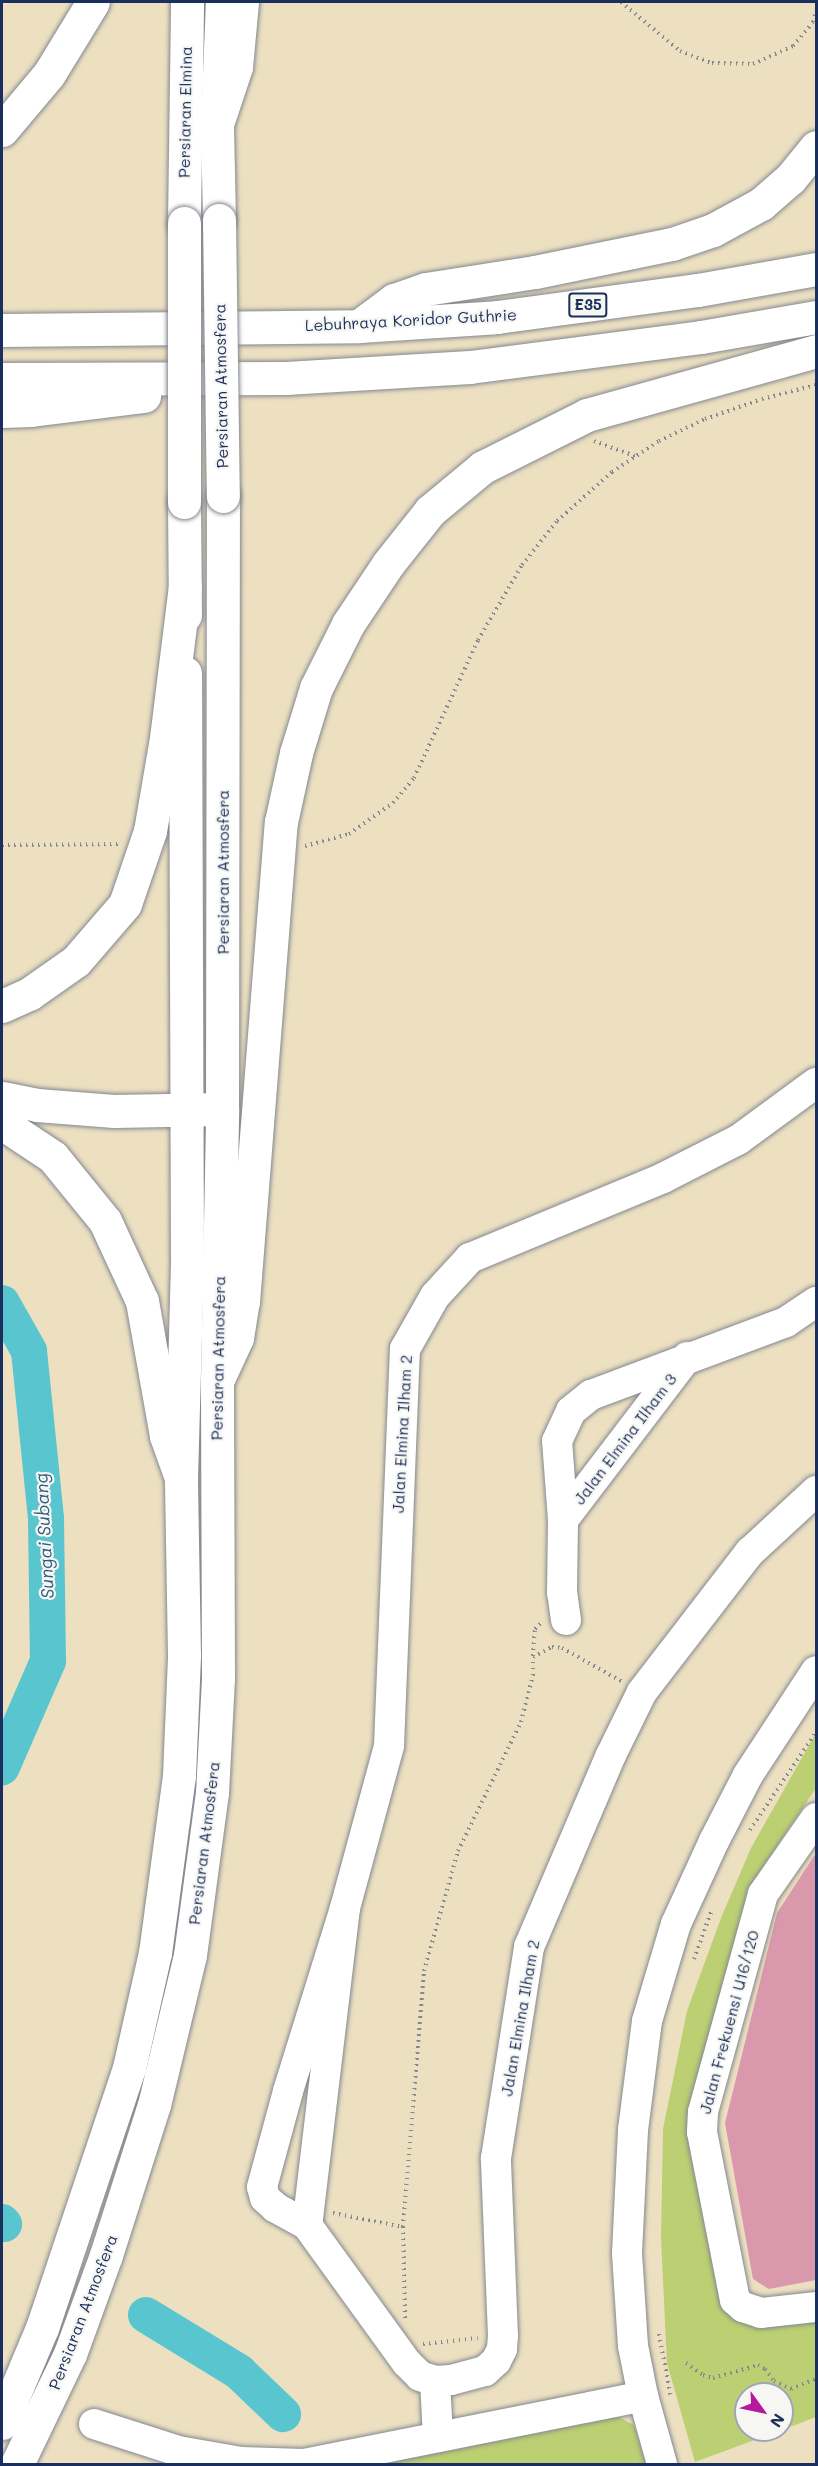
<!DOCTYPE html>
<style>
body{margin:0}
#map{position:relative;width:818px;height:2466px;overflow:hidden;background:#ece0c1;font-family:Mali,sans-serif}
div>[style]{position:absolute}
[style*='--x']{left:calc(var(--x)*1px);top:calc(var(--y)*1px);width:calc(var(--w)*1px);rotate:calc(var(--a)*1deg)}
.green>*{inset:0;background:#bccf72}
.river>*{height:36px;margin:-18px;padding:0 18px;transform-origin:18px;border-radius:18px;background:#58c5cf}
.building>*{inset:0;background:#d998ac}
.path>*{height:4px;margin-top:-2px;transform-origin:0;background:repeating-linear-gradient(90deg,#848890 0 1.5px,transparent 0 6px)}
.roads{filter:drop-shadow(0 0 2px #848890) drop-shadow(0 0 2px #848890)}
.minor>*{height:30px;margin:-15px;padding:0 15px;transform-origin:15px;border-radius:15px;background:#fff}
.major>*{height:33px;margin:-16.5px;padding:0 16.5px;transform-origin:16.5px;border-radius:16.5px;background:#fff}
.highway>*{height:33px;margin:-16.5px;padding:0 16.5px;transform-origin:16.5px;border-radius:16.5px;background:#fff}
.bridges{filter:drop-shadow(0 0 2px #848890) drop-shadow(0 0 2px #848890)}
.major-bridge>*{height:33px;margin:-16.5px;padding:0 16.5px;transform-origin:16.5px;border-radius:16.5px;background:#fff}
span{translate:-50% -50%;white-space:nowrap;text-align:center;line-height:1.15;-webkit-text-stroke:4.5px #f6f6f2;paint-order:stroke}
.shield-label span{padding:2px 4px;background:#f6f6f2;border:2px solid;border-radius:4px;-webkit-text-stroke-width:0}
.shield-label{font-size:15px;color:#1b2f5e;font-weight:700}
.street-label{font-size:16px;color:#1b2f5e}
.water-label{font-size:18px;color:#2d5c80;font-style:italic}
.frame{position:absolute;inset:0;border:3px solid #1b2f5e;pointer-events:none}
.north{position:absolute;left:734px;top:2382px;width:60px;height:60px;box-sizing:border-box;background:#f6f6f2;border:2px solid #9ea6b7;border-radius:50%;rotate:123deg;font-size:16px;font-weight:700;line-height:24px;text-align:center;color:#1b2f5e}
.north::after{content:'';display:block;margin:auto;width:21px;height:27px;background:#b5179e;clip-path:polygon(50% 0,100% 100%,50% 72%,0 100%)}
</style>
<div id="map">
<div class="green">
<i style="clip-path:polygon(816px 1733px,816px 1788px,767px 1861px,741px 1917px,687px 2117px,692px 2152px,724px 2302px,816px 2313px,816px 2417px,782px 2430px,782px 2394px,746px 2394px,746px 2430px,782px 2430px,695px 2462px,667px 2363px,661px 2238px,663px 2129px,687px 2011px,721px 1918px,751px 1848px)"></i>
<i style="clip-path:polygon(604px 2410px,634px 2425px,646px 2464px,367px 2464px)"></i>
</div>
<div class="river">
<i style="--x:2;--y:1303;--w:55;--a:60.6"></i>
<i style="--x:29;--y:1351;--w:169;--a:84.2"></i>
<i style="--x:46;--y:1519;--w:142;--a:89.2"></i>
<i style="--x:48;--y:1661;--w:116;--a:113.5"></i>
<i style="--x:2;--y:2222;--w:3;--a:45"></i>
<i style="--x:146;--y:2315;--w:109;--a:31.5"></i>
<i style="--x:239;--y:2372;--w:61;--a:43.7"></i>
</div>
<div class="building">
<i style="clip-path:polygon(816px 1853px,816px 2280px,769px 2289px,753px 2279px,725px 2123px,777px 1913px)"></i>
</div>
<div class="path">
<i style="--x:621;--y:2;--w:77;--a:39.7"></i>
<i style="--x:680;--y:51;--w:34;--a:21"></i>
<i style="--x:712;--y:63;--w:41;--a:1.4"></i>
<i style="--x:753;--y:64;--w:44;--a:-24.2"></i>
<i style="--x:793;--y:46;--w:31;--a:-50"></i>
<i style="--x:813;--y:22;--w:10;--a:-73"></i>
<i style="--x:594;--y:441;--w:44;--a:20.1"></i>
<i style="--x:2;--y:845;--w:116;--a:-0.5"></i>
<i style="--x:305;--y:846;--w:46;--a:-15.3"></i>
<i style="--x:349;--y:834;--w:54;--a:-35.2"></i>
<i style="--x:393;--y:803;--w:33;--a:-50"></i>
<i style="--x:414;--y:778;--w:152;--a:-65.1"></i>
<i style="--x:478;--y:640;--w:87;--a:-59.6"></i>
<i style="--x:522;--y:565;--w:56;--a:-51.5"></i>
<i style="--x:557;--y:521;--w:74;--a:-41.7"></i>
<i style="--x:612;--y:472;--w:56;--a:-33.4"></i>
<i style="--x:659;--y:441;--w:51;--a:-25.6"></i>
<i style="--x:705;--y:419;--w:60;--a:-19.3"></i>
<i style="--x:762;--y:399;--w:56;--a:-14.5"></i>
<i style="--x:533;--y:1656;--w:27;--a:-86"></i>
<i style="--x:535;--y:1629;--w:10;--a:-45"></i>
<i style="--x:750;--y:1830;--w:118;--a:-56"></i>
<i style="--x:694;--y:1959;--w:50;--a:-70.1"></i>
<i style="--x:333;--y:2213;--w:71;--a:11.3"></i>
<i style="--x:405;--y:2318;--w:91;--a:-91.3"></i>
<i style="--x:403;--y:2227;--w:257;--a:-85.3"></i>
<i style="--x:424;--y:1971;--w:125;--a:-74.2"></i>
<i style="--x:458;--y:1851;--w:144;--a:-64"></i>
<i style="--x:521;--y:1722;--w:49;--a:-75.7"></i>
<i style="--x:533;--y:1675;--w:18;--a:-90"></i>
<i style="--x:533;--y:1657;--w:21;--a:-28"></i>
<i style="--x:552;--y:1647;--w:10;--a:6"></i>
<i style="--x:562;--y:1648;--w:68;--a:29.2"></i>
<i style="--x:659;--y:2334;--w:64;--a:79.2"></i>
<i style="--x:423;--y:2344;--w:55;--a:-6.2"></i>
<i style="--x:686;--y:2363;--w:21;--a:35"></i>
<i style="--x:703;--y:2375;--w:10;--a:17"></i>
<i style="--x:713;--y:2378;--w:47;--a:-16.1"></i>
<i style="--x:758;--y:2365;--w:8;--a:30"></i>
<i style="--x:765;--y:2369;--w:15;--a:53"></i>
<i style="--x:774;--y:2381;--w:19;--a:25"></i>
<i style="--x:791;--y:2389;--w:27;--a:-22"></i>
</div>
<div class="roads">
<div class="minor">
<i style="--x:563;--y:1520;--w:205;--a:-52.7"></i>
<i style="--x:566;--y:1620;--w:27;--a:-98"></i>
<i style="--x:562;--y:1593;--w:73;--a:-89.2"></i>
<i style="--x:563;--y:1520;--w:79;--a:-94.3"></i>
<i style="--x:557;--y:1441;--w:33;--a:-65"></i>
<i style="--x:571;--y:1411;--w:26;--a:-39"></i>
<i style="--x:591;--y:1395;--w:208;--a:-20.5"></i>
<i style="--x:786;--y:1322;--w:36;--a:-34"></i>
<i style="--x:816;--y:1818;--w:93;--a:124.9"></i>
<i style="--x:763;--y:1894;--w:226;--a:105.4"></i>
<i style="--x:703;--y:2112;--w:20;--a:93"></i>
<i style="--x:702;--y:2132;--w:171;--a:78.9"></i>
<i style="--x:735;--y:2300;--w:11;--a:41"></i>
<i style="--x:743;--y:2307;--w:19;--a:18"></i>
<i style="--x:761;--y:2313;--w:55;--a:-6.2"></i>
<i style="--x:345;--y:1908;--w:319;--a:96.8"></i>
<i style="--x:307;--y:2225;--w:37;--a:-151"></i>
<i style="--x:275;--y:2207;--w:13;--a:-138"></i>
<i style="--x:265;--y:2198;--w:11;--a:-105"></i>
<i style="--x:262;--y:2187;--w:99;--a:-74.8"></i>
<i style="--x:288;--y:2091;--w:192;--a:-72.7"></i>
<i style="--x:345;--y:1908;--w:168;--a:-74.8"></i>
<i style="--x:389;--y:1746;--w:397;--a:-87.7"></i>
<i style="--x:405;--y:1349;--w:61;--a:-60.5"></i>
<i style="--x:435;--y:1296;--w:52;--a:-47.4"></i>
<i style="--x:470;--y:1258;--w:209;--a:-22.5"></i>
<i style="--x:663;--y:1178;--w:84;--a:-26.9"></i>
<i style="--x:738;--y:1140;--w:97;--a:-36.2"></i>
<i style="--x:307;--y:2225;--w:170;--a:54.1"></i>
<i style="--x:407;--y:2363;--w:18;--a:45"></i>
<i style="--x:420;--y:2376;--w:16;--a:18"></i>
<i style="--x:435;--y:2381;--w:16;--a:-4"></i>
<i style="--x:451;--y:2380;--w:35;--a:-15"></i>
<i style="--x:485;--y:2371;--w:15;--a:-42"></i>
<i style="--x:496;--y:2361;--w:13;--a:-63"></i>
<i style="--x:502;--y:2349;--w:13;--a:-86"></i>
<i style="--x:503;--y:2336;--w:178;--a:-92.3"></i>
<i style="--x:496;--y:2158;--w:214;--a:-81.1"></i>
<i style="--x:529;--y:1947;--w:209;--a:-66.9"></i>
<i style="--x:611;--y:1755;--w:70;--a:-63.8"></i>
<i style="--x:642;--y:1692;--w:177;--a:-52.4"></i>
<i style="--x:750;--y:1552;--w:90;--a:-42.7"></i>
<i style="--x:435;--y:2381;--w:56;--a:86.9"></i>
<i style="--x:94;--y:2424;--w:88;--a:17.8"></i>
<i style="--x:178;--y:2451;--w:64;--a:9.9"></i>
<i style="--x:241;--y:2462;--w:63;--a:1.8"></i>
<i style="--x:304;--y:2464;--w:346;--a:-11.3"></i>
<i style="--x:662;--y:2464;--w:71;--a:-105.6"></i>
<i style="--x:643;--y:2396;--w:51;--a:-101.3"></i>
<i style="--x:633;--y:2346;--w:93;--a:-93.7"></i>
<i style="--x:627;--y:2253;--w:123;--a:-87.2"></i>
<i style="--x:633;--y:2130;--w:110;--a:-82.7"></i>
<i style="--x:647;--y:2021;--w:101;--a:-73.4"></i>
<i style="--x:676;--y:1924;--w:91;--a:-65.4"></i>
<i style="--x:714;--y:1841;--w:74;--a:-62.7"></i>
<i style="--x:748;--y:1775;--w:124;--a:-56.8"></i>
</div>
<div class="major">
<i style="--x:219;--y:220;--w:96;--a:-91.2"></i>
<i style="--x:217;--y:124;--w:122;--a:-87.7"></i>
<i style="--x:184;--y:223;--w:221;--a:-89.2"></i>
<i style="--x:184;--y:502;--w:113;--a:89.5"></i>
<i style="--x:2;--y:2423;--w:103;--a:-67.2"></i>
<i style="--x:42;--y:2328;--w:274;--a:-71.5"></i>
<i style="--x:129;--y:2068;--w:118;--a:-77.3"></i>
<i style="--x:155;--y:1953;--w:179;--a:-82.3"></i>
<i style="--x:179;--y:1776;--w:121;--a:-87.6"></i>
<i style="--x:184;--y:1655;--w:177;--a:-91"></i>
<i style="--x:181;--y:1478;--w:213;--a:-88.4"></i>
<i style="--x:187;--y:1265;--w:592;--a:-90.19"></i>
<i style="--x:17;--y:2464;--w:122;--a:-64.3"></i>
<i style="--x:70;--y:2354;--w:105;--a:-70"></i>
<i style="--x:106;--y:2255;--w:157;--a:-72.3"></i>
<i style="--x:154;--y:2105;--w:154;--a:-76.5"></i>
<i style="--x:190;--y:1955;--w:163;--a:-82.3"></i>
<i style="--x:212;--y:1793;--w:115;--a:-87"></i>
<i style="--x:218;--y:1678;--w:297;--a:-90.2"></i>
<i style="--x:217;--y:1381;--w:272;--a:-88.9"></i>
<i style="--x:222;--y:1109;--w:613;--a:-89.91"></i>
</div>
<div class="highway">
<i style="--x:217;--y:124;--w:60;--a:-71.6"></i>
<i style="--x:236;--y:67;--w:65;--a:-84.7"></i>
<i style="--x:2;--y:130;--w:73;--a:-50"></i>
<i style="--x:49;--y:74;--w:84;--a:-58.6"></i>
<i style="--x:359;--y:326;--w:44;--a:-36.6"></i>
<i style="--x:394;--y:300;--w:34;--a:-19"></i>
<i style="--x:426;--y:289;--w:110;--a:-8.9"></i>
<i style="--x:535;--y:272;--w:140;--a:-11.6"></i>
<i style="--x:672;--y:244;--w:43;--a:-18.9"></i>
<i style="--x:713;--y:230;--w:55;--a:-28.4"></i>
<i style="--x:761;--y:204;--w:38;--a:-41"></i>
<i style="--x:790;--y:179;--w:41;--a:-50.9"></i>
<i style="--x:2;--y:330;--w:357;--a:-0.6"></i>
<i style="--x:359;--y:326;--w:138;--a:-3.7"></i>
<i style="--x:497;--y:317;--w:203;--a:-7.7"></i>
<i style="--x:698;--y:290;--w:120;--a:-10.1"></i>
<i style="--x:2;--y:379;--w:284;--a:-0.2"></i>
<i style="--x:286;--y:378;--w:184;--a:-3.4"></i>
<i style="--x:470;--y:367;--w:233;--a:-7.4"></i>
<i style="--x:701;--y:337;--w:117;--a:-9.9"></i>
<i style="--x:2;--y:411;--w:29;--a:-2"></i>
<i style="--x:31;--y:410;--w:114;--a:-7.1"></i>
<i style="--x:2;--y:1006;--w:30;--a:-24"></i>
<i style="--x:29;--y:994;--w:57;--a:-35.1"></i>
<i style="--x:76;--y:961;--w:75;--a:-49.3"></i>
<i style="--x:125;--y:904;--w:77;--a:-71.1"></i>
<i style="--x:150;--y:831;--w:94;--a:-80.2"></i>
<i style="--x:166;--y:738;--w:153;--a:-82.9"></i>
<i style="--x:2;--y:1098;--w:36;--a:11"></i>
<i style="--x:37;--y:1105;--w:77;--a:4.5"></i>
<i style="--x:114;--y:1111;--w:108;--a:-1.1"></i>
<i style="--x:2;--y:1123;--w:61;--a:33.7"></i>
<i style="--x:53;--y:1157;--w:82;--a:50.9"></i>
<i style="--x:105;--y:1221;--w:88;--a:65.2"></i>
<i style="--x:142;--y:1301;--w:137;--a:79.9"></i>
<i style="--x:166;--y:1436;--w:45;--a:70.3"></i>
<i style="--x:217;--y:1381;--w:47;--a:-65.1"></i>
<i style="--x:237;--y:1338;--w:36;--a:-81"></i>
<i style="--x:243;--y:1302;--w:482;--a:-85.5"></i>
<i style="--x:281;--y:822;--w:71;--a:-77.7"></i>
<i style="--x:296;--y:753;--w:68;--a:-72.9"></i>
<i style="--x:316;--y:688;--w:72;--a:-63.4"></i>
<i style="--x:348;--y:624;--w:72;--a:-56.3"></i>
<i style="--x:388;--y:564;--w:68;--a:-51.6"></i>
<i style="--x:430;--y:511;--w:69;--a:-39.7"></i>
<i style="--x:483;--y:467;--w:116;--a:-26.6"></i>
<i style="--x:587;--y:415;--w:238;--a:-15.6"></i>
</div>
</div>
<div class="bridges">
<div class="major-bridge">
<i style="--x:219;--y:220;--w:276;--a:89.2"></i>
<i style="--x:184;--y:223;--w:279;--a:90"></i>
</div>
</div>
<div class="shield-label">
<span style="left:588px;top:305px">E35</span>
</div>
<div class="street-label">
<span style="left:185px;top:112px;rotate:-89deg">Persiaran Elmina</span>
<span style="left:411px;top:320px;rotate:-3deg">Lebuhraya Koridor Guthrie</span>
<span style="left:221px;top:386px;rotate:-91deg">Persiaran Atmosfera</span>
<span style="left:223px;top:872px;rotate:-90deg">Persiaran Atmosfera</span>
<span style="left:218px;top:1358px;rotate:-89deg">Persiaran Atmosfera</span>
<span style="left:402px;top:1434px;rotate:-87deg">Jalan Elmina Ilham 2</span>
<span style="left:625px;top:1439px;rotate:-53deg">Jalan Elmina Ilham 3</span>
<span style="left:204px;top:1843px;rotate:-83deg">Persiaran Atmosfera</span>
<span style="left:520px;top:2018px;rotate:-80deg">Jalan Elmina Ilham 2</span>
<span style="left:729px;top:2022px;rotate:-75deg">Jalan Frekuensi U16/120</span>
<span style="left:83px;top:2312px;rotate:-69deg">Persiaran Atmosfera</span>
</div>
<div class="water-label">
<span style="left:44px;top:1536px;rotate:-93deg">Sungai Subang</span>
</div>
<div class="frame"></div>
<div class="north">N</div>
</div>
